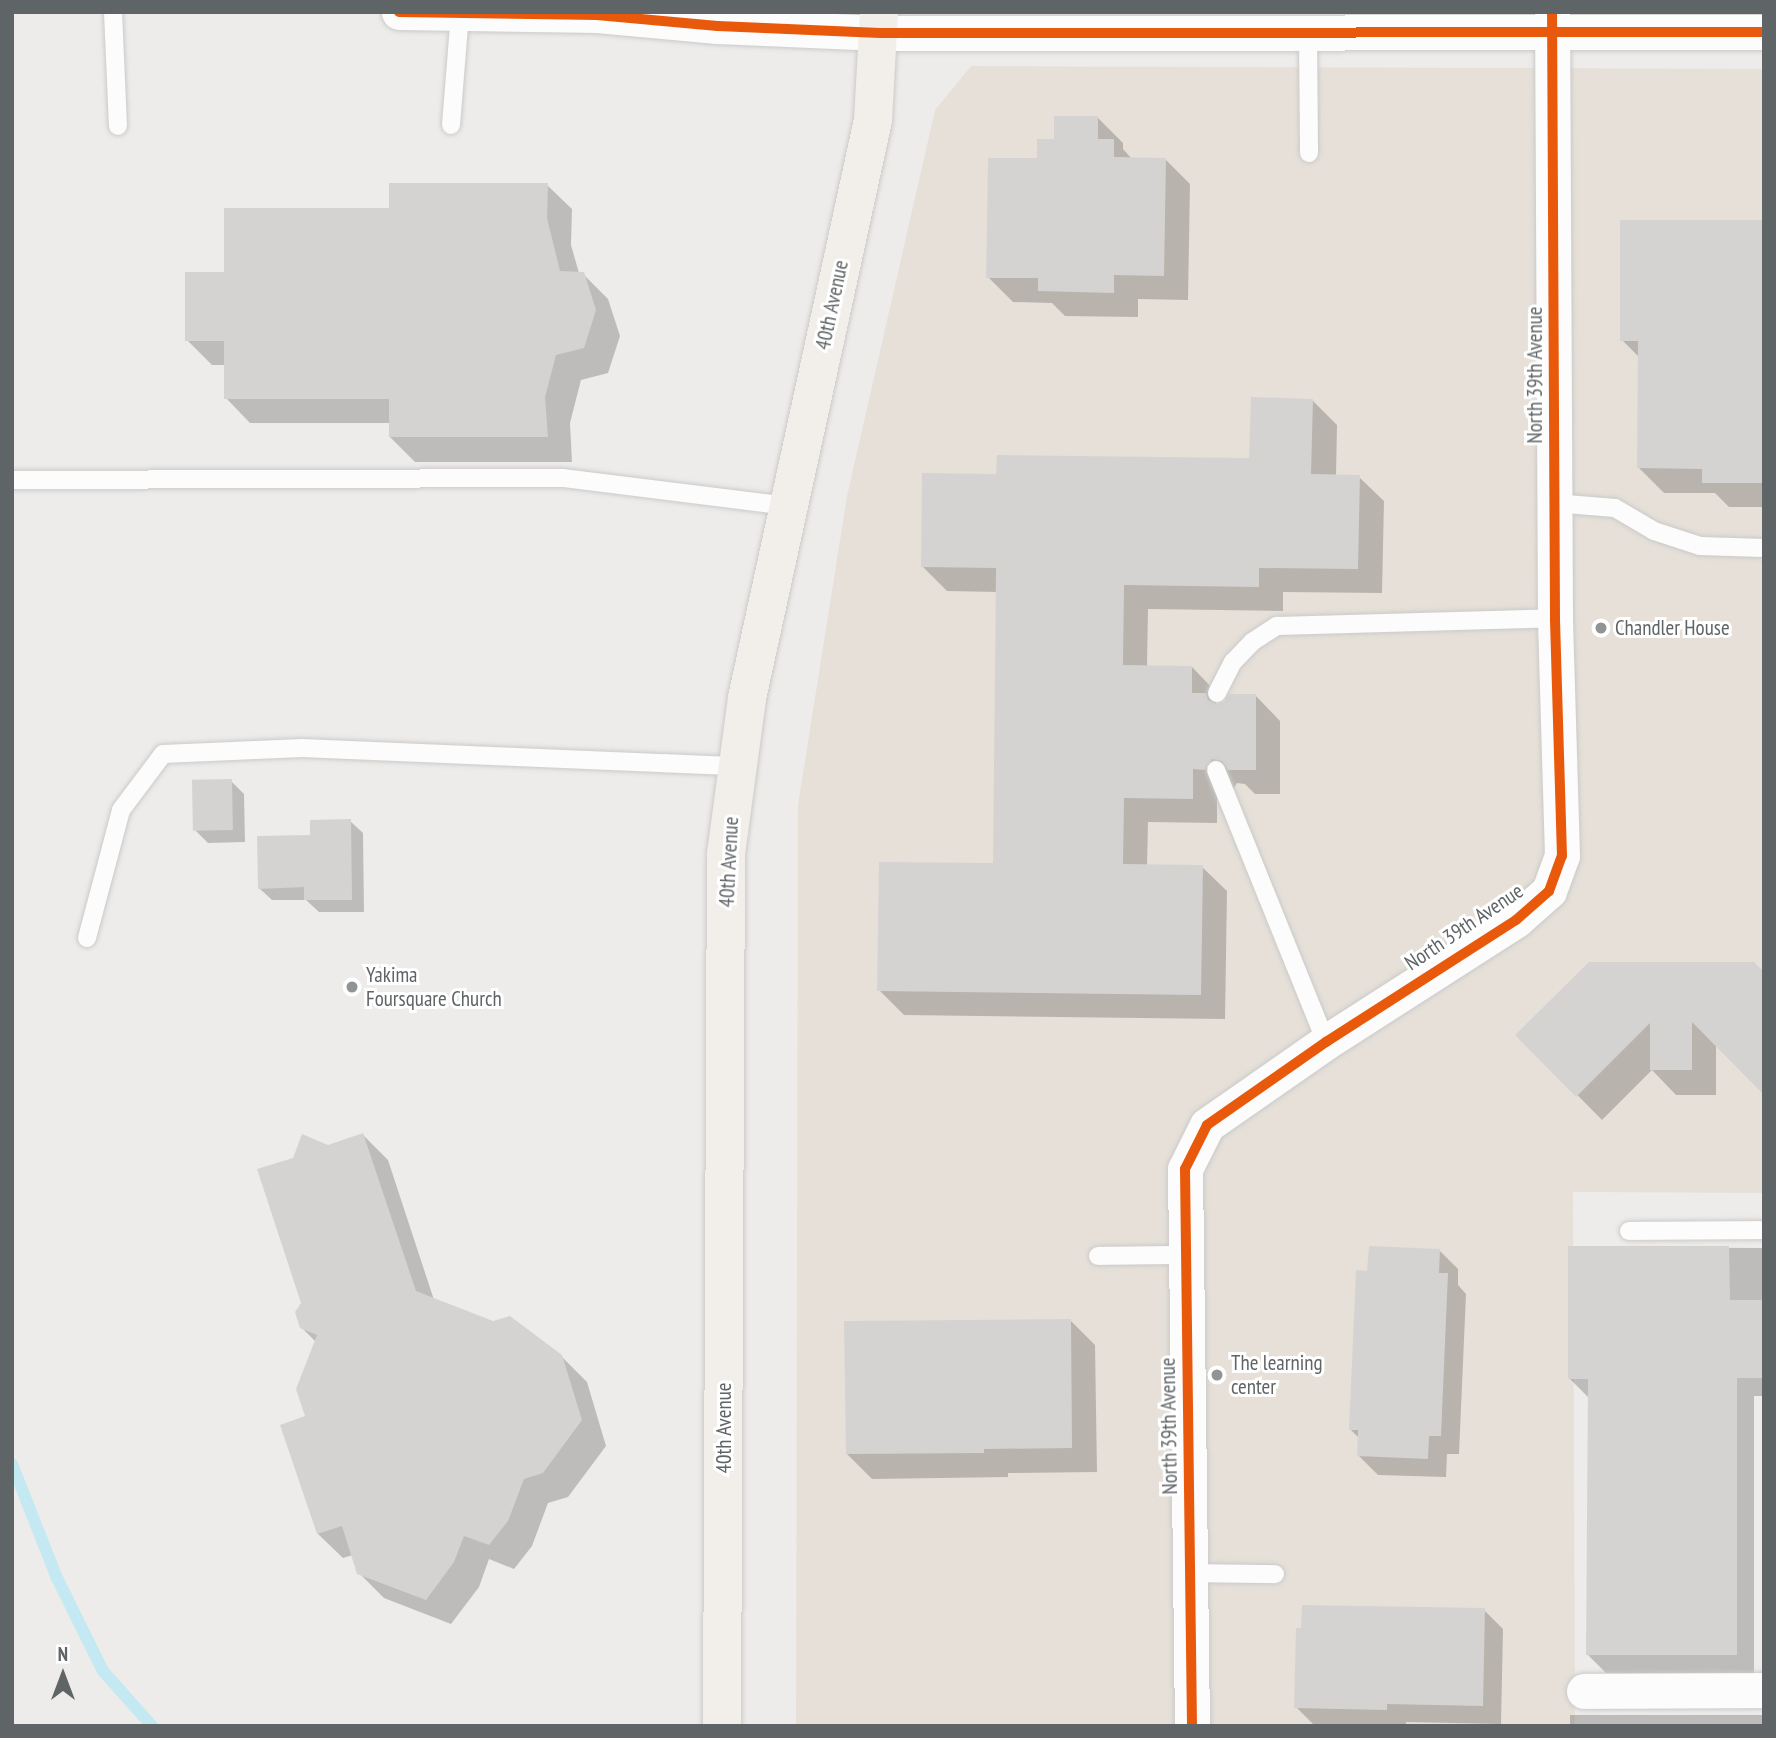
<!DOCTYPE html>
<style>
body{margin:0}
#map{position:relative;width:1776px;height:1738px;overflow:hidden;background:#eeecea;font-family:"PT Sans Narrow",sans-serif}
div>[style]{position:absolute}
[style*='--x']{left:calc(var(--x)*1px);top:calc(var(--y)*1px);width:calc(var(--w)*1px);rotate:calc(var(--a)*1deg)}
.commercial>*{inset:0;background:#e6e0d9}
.shadow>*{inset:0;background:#0003;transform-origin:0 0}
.stream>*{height:12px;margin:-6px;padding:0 6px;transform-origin:6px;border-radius:6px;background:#c4e9f2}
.building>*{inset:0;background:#d5d3d2;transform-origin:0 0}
.roads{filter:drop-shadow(0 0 2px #cbcac9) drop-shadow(0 0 2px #cbcac9)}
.lane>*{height:18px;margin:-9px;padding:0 9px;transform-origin:9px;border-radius:9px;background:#fcfcfc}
.street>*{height:35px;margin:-17.5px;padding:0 17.5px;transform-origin:17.5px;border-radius:17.5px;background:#fcfcfc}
.primary>*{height:38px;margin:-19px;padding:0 19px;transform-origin:19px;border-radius:19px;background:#f2efea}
.cycleway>*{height:10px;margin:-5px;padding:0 5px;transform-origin:5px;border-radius:5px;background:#e8590c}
.dots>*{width:19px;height:19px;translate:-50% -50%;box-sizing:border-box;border:4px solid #fff;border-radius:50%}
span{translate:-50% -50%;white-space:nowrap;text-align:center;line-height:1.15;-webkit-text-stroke:6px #fff;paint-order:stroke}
.street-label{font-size:21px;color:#5f6466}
.poi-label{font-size:21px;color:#5f6466}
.left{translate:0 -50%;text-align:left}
.frame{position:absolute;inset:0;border:14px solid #5f6466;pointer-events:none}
.north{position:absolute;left:28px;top:1640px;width:70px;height:70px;-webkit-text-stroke:5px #fff;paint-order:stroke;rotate:0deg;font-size:19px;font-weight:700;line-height:28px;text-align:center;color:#5f6466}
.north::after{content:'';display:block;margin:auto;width:24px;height:32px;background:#5f6466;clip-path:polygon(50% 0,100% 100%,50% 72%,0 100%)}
</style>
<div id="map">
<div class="commercial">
<i style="clip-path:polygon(971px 66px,1764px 69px,1764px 1193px,1573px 1192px,1575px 1726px,796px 1726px,798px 805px,847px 496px,935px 110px)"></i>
</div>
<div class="shadow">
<i style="clip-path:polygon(1098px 118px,1123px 143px,1123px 149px,1132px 159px,1165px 159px,1190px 184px,1188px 300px,1138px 299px,1138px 317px,1065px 316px,1052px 303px,1013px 302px,988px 277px,1039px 160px,1055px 141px)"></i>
<i style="clip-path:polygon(547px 185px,572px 209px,571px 245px,579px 273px,583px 274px,608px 299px,620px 336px,608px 373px,581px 380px,570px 423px,572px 462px,415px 462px,390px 437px,390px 423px,250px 423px,226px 398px,226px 365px,212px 365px,187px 340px,226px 274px,390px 210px)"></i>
<i style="clip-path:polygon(1764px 221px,1764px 507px,1729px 507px,1715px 493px,1664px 493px,1639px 468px,1640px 358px,1622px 340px)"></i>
<i style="clip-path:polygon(1312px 400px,1337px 425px,1336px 476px,1359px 477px,1384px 501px,1382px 593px,1283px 592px,1283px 611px,1148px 609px,1147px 667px,1192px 667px,1216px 692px,1216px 706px,1256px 696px,1280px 721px,1280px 794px,1255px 794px,1245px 784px,1237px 783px,1230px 794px,1217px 793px,1217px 823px,1148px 822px,1147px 866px,1202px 867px,1227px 891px,1225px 1019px,904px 1015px,879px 990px,994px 865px,998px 592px,947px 591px,923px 567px,998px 476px,1251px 460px)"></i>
<i style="clip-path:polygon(231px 781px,244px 794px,245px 842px,208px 843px,195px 830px)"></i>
<i style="clip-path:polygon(350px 821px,363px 833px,364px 912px,319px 912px,306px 900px,272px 900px,259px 888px,312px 837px)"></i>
<i style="clip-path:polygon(1764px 974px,1716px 1044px,1716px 1095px,1676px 1095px,1652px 1070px,1602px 1120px,1518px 1035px)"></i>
<i style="clip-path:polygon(363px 1135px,388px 1160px,434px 1300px,561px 1356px,587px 1382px,606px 1446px,568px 1497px,548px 1503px,532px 1546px,514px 1569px,489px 1559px,479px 1587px,451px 1624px,384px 1598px,359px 1573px,353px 1555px,343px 1558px,318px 1534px,307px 1417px,316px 1342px,301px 1327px,303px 1303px,328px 1147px)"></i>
<i style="clip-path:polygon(1570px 1247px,1764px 1248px,1764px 1396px,1754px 1396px,1754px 1673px,1606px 1673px,1588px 1655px,1588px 1397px,1570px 1379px)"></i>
<i style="clip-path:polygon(1439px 1250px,1458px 1269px,1458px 1285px,1466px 1294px,1459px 1454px,1447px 1454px,1446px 1477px,1378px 1475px,1359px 1456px,1359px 1438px,1350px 1429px,1369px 1273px)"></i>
<i style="clip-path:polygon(1070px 1320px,1095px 1345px,1097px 1472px,1008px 1473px,1008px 1477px,872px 1479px,847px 1454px)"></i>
<i style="clip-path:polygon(1484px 1610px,1503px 1629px,1501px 1724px,1406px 1722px,1406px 1726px,1315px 1726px,1296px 1707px)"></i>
<i style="left:1570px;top:1715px;width:194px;height:11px"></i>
</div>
<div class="stream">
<i style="--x:12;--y:1464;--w:123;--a:68.5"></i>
<i style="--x:57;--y:1578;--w:104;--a:63.7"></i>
<i style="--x:103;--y:1671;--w:74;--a:48.3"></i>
</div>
<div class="building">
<i style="clip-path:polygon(1054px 116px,1098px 116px,1098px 139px,1114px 139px,1114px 157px,1166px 158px,1164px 276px,1114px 275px,1114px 293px,1038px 291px,1038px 278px,986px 278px,988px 158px,1037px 158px,1037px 139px,1054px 139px)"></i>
<i style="clip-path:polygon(389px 183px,548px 183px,547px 218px,560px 271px,584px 272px,596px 310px,584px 348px,556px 355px,545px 397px,548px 437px,389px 437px,389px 399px,224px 399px,224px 341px,185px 341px,185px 272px,224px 272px,224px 208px,389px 208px)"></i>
<i style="clip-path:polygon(1620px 220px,1764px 220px,1764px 483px,1702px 483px,1702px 469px,1637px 468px,1638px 341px,1620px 341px)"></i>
<i style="clip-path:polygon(1251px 397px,1313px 399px,1311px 474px,1360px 475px,1358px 569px,1259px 568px,1259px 587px,1124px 585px,1123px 665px,1192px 666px,1192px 693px,1206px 693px,1208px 700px,1217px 704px,1224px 702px,1229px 694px,1256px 694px,1256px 770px,1228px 770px,1222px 761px,1212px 759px,1205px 770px,1193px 769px,1193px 799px,1124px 798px,1123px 864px,1203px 865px,1201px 995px,877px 991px,879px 862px,993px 863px,996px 568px,921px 567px,922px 473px,996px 474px,997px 455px,1249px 458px)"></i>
<i style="left:232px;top:779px;width:51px;height:40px;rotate:89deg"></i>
<i style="clip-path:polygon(351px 819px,352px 900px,304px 900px,304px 887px,258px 889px,257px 836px,310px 835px,310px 820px)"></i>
<i style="clip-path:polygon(1589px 962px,1754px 962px,1764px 972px,1764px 1095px,1692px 1022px,1692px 1070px,1650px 1070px,1650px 1023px,1576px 1097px,1515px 1035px)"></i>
<i style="clip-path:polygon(363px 1133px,416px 1291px,493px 1321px,510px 1316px,562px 1355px,582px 1420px,543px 1473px,524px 1479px,508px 1521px,489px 1545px,464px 1536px,454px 1562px,426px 1600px,357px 1574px,342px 1526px,317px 1534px,280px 1425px,305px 1416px,296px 1389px,317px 1335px,300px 1328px,295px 1312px,301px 1303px,257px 1169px,293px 1158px,302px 1134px,328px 1145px)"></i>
<i style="clip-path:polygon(1369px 1246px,1440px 1249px,1439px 1273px,1448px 1273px,1441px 1436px,1429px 1436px,1428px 1459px,1357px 1456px,1358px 1430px,1349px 1430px,1356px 1270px,1367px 1271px)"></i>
<i style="clip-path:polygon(1568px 1246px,1729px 1246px,1730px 1300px,1764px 1300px,1764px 1378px,1737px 1378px,1737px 1655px,1586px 1655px,1588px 1379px,1568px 1379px)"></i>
<i style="clip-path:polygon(1071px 1319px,1072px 1448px,984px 1449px,984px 1453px,846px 1454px,844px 1321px)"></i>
<i style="clip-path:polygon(1302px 1605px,1485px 1608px,1483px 1706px,1387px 1704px,1387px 1710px,1294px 1708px,1296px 1628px,1301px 1628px)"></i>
</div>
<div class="roads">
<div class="lane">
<i style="--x:113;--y:12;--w:114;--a:87.5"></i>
<i style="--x:1308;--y:33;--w:120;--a:89.5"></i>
<i style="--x:451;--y:125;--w:112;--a:-85.4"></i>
<i style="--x:12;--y:480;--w:551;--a:-0.21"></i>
<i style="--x:563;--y:478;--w:228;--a:7.1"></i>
<i style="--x:1554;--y:503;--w:61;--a:4.7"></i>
<i style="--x:1615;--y:508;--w:45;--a:30.5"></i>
<i style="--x:1654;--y:531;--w:48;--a:18.1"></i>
<i style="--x:1700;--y:546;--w:64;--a:1.8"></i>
<i style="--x:1217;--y:693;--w:35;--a:-63"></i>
<i style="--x:1233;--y:662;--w:28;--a:-46"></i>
<i style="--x:1252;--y:642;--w:30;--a:-33"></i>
<i style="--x:1277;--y:626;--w:278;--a:-1.6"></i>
<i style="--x:1216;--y:770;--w:293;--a:68"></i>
<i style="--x:87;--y:938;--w:132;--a:-75.1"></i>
<i style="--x:121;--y:810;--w:70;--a:-53.1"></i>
<i style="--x:163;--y:754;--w:139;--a:-2.5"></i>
<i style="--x:302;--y:748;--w:436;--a:2.4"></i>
<i style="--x:1629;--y:1231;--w:135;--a:-0.4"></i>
<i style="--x:1098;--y:1256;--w:88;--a:-0.7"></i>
<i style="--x:1190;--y:1573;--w:85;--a:0.7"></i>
</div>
<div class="street">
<i style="--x:399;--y:12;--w:198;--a:0.9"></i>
<i style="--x:597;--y:15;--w:121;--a:5.2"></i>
<i style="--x:718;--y:26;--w:162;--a:2.5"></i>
<i style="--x:880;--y:33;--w:884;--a:-0.06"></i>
<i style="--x:1584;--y:1691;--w:180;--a:-0.3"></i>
<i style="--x:1192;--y:1726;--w:557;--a:-90.72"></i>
<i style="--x:1185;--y:1169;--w:49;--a:-63.4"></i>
<i style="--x:1207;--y:1125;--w:145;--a:-34.9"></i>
<i style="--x:1326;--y:1042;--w:226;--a:-32.7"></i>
<i style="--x:1516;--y:920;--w:44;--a:-41.3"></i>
<i style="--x:1549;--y:891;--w:37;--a:-70"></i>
<i style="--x:1562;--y:856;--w:238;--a:-91.7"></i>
<i style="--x:1555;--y:618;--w:606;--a:-90.28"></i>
</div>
<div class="primary">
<i style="--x:722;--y:1726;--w:872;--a:-89.74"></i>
<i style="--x:726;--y:854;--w:157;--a:-82.3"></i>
<i style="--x:747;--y:698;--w:592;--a:-77.7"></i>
<i style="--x:873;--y:120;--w:108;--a:-86.8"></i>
</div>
</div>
<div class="cycleway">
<i style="--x:399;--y:12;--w:198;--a:0.9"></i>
<i style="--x:597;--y:15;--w:121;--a:5.2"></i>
<i style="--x:718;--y:26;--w:162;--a:2.5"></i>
<i style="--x:880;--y:33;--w:884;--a:-0.06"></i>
<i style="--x:1192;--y:1726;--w:557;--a:-90.72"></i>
<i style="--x:1185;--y:1169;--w:49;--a:-63.4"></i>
<i style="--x:1207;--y:1125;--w:145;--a:-34.9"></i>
<i style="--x:1326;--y:1042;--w:226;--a:-32.7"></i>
<i style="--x:1516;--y:920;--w:44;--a:-41.3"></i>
<i style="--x:1549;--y:891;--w:37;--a:-70"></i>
<i style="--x:1562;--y:856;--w:238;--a:-91.7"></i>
<i style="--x:1555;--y:618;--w:606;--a:-90.28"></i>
</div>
<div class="dots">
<i style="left:1601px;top:628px;background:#919494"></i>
<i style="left:352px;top:987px;background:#919494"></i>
<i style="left:1217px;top:1375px;background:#919494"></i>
</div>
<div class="street-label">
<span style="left:832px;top:305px;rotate:-78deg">40th Avenue</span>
<span style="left:1535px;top:375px;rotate:-90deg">North 39th Avenue</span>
<span style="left:729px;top:862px;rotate:-87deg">40th Avenue</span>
<span style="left:1464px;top:927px;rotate:-34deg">North 39th Avenue</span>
<span style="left:1169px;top:1426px;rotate:-91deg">North 39th Avenue</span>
<span style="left:724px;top:1428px;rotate:-90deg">40th Avenue</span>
</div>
<div class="poi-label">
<span class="left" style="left:1615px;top:628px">Chandler House</span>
<span class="left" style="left:366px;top:987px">Yakima<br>Foursquare Church</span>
<span class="left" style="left:1231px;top:1375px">The learning<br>center</span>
</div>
<div class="frame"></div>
<div class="north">N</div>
</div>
